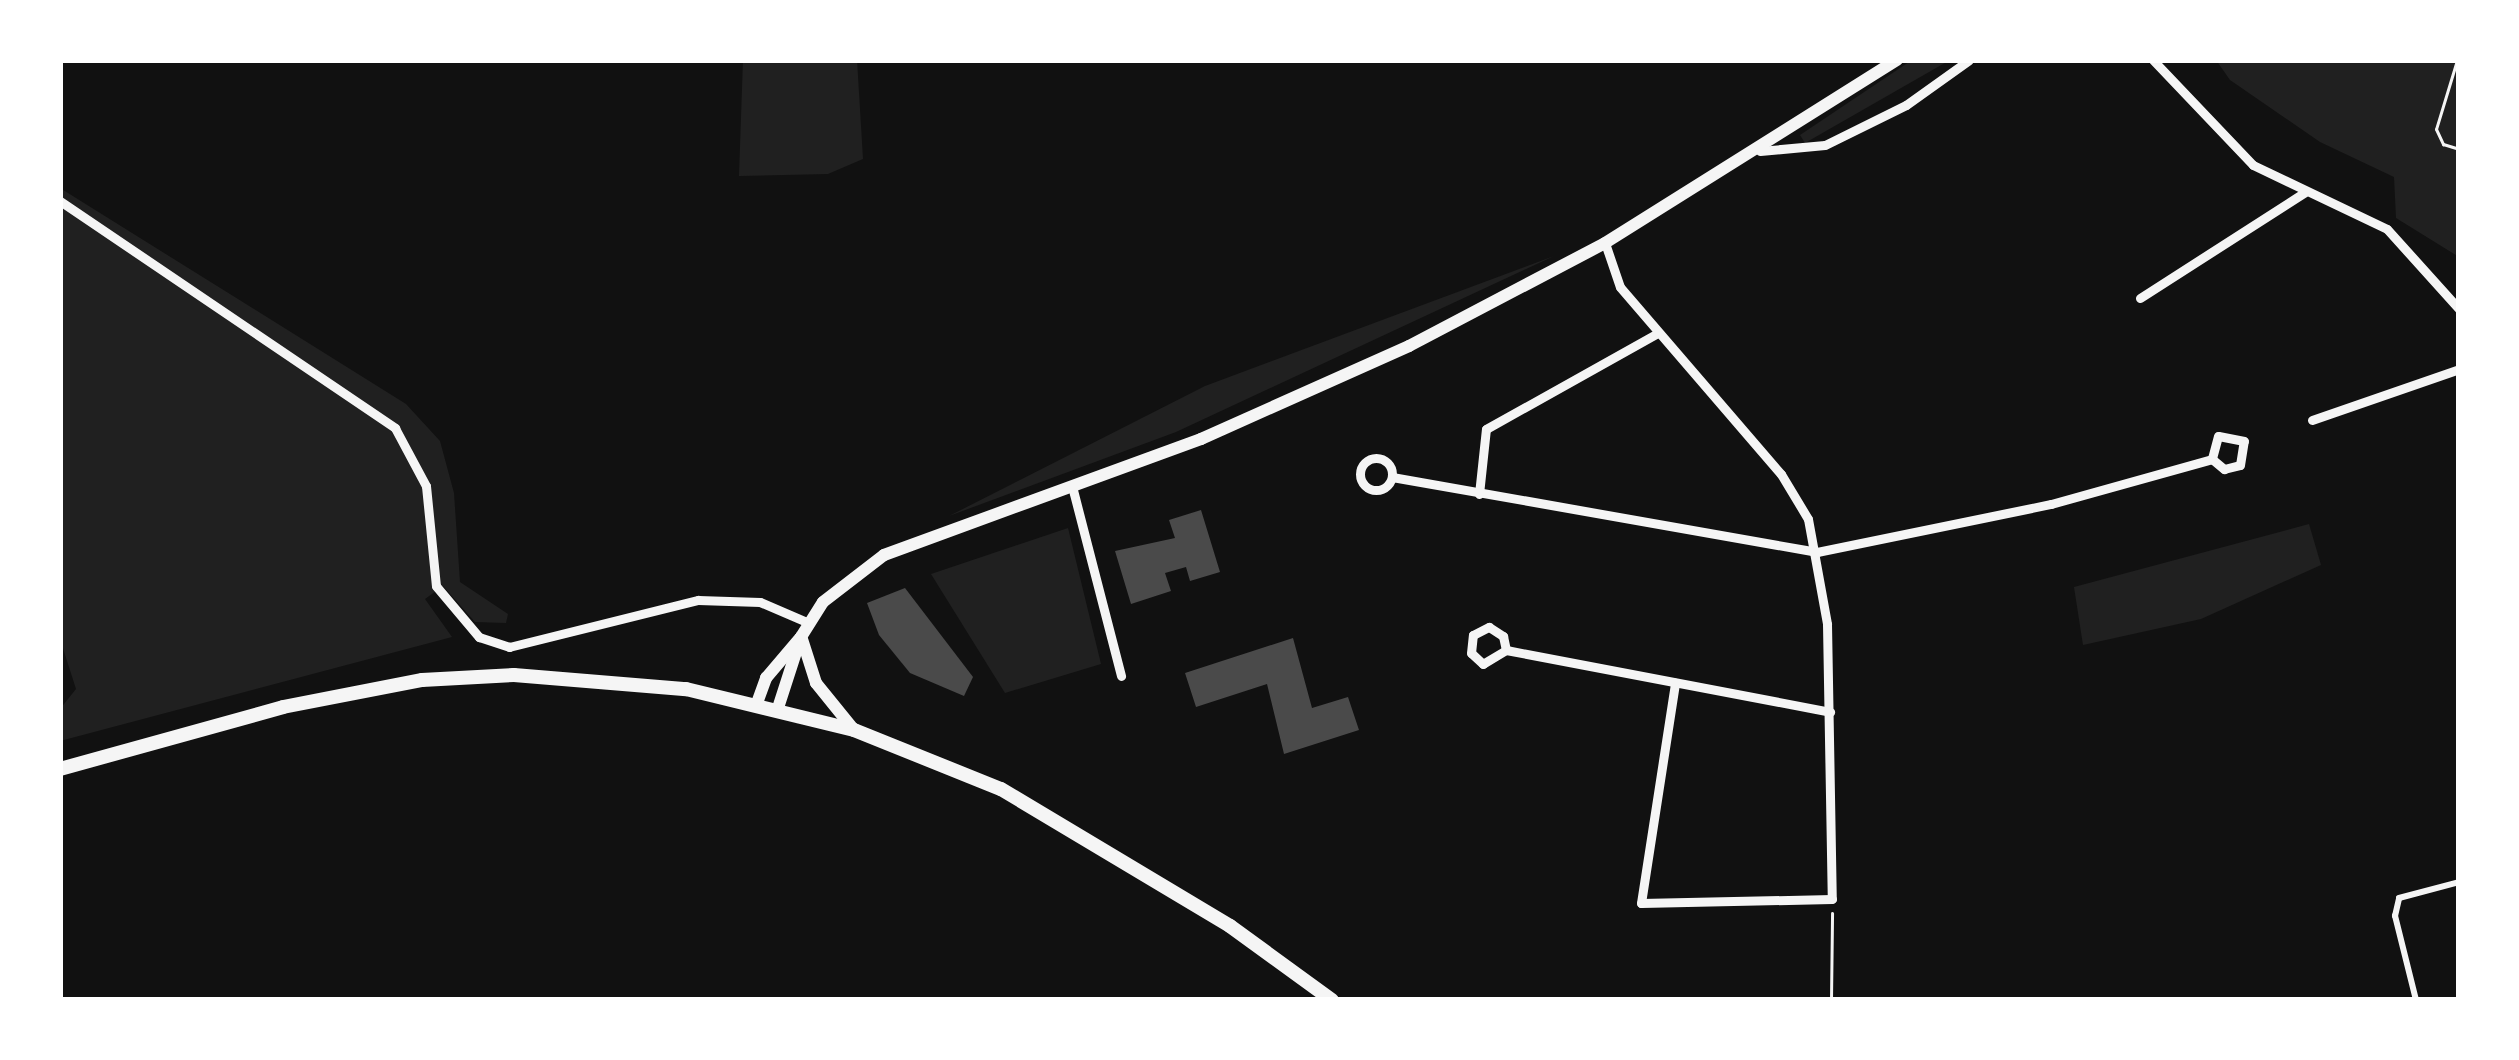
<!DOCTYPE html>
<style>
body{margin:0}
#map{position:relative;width:2519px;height:1060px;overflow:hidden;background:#111;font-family:Helvetica,sans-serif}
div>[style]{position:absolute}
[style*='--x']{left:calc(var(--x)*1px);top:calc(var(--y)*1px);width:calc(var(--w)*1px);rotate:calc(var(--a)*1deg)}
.green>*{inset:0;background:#202020}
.building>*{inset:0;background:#4a4a4a}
.path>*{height:3px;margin:-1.5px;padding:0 1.5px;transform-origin:1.5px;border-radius:1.5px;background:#f5f5f5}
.pedestrian>*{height:6px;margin:-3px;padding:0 3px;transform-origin:3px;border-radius:3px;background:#f5f5f5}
.minor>*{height:9px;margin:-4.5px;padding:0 4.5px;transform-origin:4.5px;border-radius:4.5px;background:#f5f5f5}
.minor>.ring{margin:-4.5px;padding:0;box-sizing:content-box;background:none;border:9px solid #f5f5f5;border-radius:50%}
.secondary>*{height:12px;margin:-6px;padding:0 6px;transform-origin:6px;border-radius:6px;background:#f5f5f5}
.primary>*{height:14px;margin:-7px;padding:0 7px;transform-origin:7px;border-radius:7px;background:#f5f5f5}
span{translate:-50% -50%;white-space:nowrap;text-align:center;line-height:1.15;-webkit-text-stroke:9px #fff;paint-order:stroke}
.frame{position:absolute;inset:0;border:63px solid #fff;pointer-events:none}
</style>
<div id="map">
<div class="green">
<i style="clip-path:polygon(743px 60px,857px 60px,863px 159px,828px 174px,739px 176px)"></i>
<i style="clip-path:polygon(1912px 60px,1950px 60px,1805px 143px,1800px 135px)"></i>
<i style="clip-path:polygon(2216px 60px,2459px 60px,2459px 257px,2396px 218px,2394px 177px,2320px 142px,2230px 80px)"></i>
<i style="clip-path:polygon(60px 188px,406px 404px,440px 441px,454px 493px,460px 582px,508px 614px,506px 623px,475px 622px,443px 586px,425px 599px,452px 637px,60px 741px,60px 709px,76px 689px,60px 639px)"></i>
<i style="clip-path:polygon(1554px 256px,1176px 432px,949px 516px,1205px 386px)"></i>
<i style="clip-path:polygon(2309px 524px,2321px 565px,2201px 619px,2083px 645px,2074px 587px)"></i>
<i style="clip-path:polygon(1068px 528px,1101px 664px,1005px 693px,931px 574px)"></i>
</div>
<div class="building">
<i style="clip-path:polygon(1201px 510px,1220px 572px,1190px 581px,1186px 567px,1165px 573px,1171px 591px,1131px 604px,1115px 551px,1175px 538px,1169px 520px)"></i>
<i style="clip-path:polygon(905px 588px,973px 677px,964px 696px,910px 673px,879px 635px,867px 603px)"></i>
<i style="clip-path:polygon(1293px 638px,1312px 708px,1348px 697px,1359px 730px,1284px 754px,1267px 684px,1196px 707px,1185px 673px)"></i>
</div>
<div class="path">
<i style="--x:2457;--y:60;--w:72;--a:106.9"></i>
<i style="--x:2436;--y:129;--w:17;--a:65"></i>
<i style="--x:2443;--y:144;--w:17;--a:17"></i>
<i style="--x:1831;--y:1000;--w:87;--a:-89.3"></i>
</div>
<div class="pedestrian">
<i style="--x:2416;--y:1000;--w:87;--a:-104"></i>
<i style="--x:2395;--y:916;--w:18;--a:-77"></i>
<i style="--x:2399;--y:898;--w:62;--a:-14.9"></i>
</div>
<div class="minor">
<i style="--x:2153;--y:60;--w:145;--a:46.4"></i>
<i style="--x:2253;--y:165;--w:148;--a:25.5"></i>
<i style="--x:2387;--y:229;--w:108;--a:48"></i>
<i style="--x:1760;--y:151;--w:65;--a:-5.3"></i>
<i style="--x:1825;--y:145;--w:90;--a:-26.3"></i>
<i style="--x:1906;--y:105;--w:77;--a:-35.5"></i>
<i style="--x:60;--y:201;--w:405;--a:34.1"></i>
<i style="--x:395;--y:428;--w:66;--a:61.9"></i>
<i style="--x:426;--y:486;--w:100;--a:84.3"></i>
<i style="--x:436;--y:586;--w:67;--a:49.9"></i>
<i style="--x:479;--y:637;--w:32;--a:18"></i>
<i style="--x:509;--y:647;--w:195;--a:-14"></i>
<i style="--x:698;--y:600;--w:62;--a:1.8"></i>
<i style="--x:760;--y:602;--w:53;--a:23.2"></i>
<i style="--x:1605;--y:243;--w:46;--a:71.2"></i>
<i style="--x:1620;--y:287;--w:247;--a:49.3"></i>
<i style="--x:1781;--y:474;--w:52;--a:59"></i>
<i style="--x:1808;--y:519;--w:107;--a:79.7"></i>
<i style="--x:1827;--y:624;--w:275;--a:89"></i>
<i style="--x:1832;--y:899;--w:191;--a:178.8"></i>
<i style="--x:1641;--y:903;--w:223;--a:-81.2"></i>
<i style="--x:2140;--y:298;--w:196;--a:-32.7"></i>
<i style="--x:2312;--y:420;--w:156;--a:-19.1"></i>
<i class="ring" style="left:1360px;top:458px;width:23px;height:23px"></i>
<i style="--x:1392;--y:477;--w:432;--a:10"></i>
<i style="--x:1817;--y:552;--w:239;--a:-11.6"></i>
<i style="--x:2051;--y:504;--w:167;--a:-15.6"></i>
<i style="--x:2212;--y:459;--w:16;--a:40"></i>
<i style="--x:2224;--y:469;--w:16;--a:-14"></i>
<i style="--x:2240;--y:465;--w:24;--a:-81"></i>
<i style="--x:2244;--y:441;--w:26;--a:-169"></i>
<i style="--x:2218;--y:436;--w:24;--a:105"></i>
<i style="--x:1073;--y:490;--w:192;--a:75.5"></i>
<i style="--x:1479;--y:494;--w:65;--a:-83.9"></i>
<i style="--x:1486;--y:429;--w:195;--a:-29.2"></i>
<i style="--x:1506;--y:650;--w:27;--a:149"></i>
<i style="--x:1483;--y:664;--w:16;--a:-137"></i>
<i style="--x:1471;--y:653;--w:18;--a:-84"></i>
<i style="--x:1473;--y:635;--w:18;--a:-27"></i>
<i style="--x:1489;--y:627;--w:17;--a:33"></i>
<i style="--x:1503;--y:636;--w:14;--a:78"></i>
<i style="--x:1506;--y:650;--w:330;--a:10.8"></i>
</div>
<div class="secondary">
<i style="--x:802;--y:639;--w:46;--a:72.3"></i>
<i style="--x:816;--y:683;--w:60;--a:51"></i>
<i style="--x:757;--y:703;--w:27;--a:-70"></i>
<i style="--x:766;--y:678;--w:52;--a:-49.6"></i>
<i style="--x:778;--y:708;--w:75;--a:-72.1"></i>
<i style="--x:801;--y:637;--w:41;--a:-57.8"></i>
<i style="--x:823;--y:602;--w:77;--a:-37.6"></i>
<i style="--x:884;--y:555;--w:338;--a:-20.1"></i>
<i style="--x:1201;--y:439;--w:228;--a:-24.1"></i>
<i style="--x:1409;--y:346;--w:221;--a:-27.7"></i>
<i style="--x:1605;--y:243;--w:345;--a:-32.1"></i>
</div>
<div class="primary">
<i style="--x:60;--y:769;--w:231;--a:-15.5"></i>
<i style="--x:283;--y:707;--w:142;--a:-11"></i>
<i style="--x:422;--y:680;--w:92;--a:-3.1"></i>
<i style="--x:514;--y:675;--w:173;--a:4.7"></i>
<i style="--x:686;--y:689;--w:173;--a:13.7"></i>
<i style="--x:854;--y:730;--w:158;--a:21.9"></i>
<i style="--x:1001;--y:789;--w:267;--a:30.9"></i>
<i style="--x:1230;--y:926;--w:126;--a:36"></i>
</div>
<div class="frame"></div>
</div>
